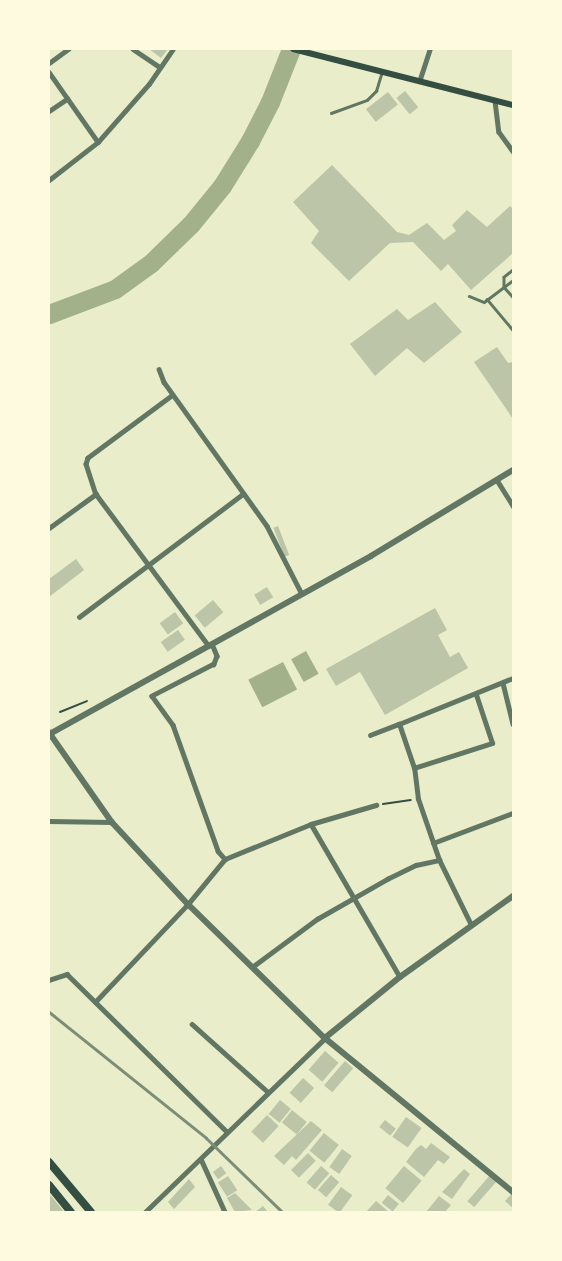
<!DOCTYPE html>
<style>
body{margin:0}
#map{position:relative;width:562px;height:1261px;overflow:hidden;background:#e9edc9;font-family:"Fira Sans Condensed",sans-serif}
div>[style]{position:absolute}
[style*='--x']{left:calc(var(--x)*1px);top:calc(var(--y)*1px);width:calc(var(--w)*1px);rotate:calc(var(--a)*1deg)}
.water>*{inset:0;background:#a3b18a;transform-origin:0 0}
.river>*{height:19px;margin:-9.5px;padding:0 9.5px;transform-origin:9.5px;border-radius:9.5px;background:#a3b18a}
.building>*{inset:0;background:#bcc5a7;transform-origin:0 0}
.path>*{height:2px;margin:-1px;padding:0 1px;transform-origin:1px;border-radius:1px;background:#344e41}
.service>*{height:2.5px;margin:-1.25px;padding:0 1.25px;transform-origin:1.25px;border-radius:1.25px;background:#617663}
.minor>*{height:4.5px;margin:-2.25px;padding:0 2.25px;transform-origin:2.25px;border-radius:2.25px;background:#617663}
.tertiary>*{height:5.5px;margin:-2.75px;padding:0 2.75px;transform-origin:2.75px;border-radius:2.75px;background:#617663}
.secondary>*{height:6px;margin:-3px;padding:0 3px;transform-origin:3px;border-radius:3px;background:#344e41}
.trunk>*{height:8px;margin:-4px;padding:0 4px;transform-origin:4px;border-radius:4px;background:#344e41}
.rail>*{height:3px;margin:-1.5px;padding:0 1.5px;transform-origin:1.5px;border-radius:1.5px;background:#7c8e77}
span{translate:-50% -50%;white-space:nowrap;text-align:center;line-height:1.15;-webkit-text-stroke:4.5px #fefae0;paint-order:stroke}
.frame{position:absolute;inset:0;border:50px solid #fefae0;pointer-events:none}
</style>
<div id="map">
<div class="water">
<i style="left:306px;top:651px;width:26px;height:17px;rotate:61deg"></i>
<i style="left:283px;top:662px;width:31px;height:39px;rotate:63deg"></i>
</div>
<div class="river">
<i style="--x:49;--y:314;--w:71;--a:-20.7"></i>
<i style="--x:115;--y:289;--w:44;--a:-35.8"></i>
<i style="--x:151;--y:263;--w:56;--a:-44.3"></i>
<i style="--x:191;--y:224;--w:49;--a:-50.8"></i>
<i style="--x:222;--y:186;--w:53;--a:-58.1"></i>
<i style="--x:250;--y:141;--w:44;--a:-62.9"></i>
<i style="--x:270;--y:102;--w:57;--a:-68.4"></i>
</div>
<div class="building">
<i style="clip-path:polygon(149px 49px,168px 49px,161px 58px)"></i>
<i style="left:405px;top:91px;width:21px;height:11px;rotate:51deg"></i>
<i style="left:388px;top:92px;width:16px;height:28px;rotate:52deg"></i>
<i style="clip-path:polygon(332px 165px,397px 232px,409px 235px,427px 223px,444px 240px,456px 231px,452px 225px,467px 210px,487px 227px,510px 206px,513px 209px,513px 253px,471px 290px,448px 264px,441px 271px,413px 242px,390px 243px,349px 281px,311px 243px,319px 231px,293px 202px)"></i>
<i style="clip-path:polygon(435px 302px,462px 332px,424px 363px,407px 348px,375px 376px,350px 344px,397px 309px,408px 320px)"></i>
<i style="clip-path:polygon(497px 347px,508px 363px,513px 362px,513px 419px,474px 362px)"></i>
<i style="left:278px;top:526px;width:31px;height:5px;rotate:69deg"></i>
<i style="clip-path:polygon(76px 559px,84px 570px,49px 597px,49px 579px)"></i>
<i style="left:267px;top:587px;width:12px;height:15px;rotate:59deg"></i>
<i style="left:213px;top:600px;width:16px;height:24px;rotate:50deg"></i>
<i style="clip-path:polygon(435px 608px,447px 630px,438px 635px,450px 657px,459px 652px,468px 668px,385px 715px,360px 672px,336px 686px,326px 669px)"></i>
<i style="left:175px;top:612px;width:14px;height:19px;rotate:54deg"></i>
<i style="left:178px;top:630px;width:12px;height:21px;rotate:55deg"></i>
<i style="left:325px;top:1051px;width:18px;height:25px;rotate:41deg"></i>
<i style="left:345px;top:1061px;width:11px;height:32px;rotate:41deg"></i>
<i style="left:303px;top:1078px;width:15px;height:20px;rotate:42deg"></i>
<i style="left:280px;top:1100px;width:14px;height:18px;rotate:39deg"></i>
<i style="left:292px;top:1110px;width:19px;height:16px;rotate:39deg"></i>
<i style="left:267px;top:1115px;width:16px;height:23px;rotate:43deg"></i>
<i style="left:406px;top:1117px;width:19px;height:24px;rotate:35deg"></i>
<i style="left:385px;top:1120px;width:14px;height:9px;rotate:39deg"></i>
<i style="clip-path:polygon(311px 1121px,322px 1130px,296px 1160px,292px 1156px,284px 1165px,274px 1156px)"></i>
<i style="left:324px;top:1133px;width:19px;height:23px;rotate:39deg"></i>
<i style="clip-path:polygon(431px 1143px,450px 1157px,444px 1164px,438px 1160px,424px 1177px,406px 1162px,416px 1149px,421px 1145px,426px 1149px)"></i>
<i style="left:342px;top:1149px;width:12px;height:22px;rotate:35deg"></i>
<i style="left:308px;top:1153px;width:11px;height:24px;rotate:45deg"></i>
<i style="left:221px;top:1166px;width:9px;height:10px;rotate:54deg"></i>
<i style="left:321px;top:1166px;width:11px;height:22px;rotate:41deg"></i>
<i style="left:404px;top:1166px;width:23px;height:29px;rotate:40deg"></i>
<i style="clip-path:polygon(464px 1169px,470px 1174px,452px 1199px,442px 1192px)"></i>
<i style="left:491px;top:1174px;width:9px;height:36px;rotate:41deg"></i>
<i style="left:331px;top:1175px;width:11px;height:20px;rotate:41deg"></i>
<i style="left:228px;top:1176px;width:17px;height:12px;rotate:57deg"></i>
<i style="clip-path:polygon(189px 1179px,195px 1187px,174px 1209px,168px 1202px)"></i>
<i style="left:341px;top:1187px;width:14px;height:22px;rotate:36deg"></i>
<i style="clip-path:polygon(513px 1192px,513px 1208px,505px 1201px)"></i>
<i style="clip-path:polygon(235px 1193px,252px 1210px,235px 1212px,227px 1198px)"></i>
<i style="clip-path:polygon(49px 1194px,53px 1198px,64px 1212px,49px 1212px)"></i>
<i style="left:388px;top:1195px;width:14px;height:10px;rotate:39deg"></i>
<i style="clip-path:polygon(439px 1196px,451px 1205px,445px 1212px,426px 1212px)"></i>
<i style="clip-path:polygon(376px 1201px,389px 1212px,366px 1212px)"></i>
<i style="clip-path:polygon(263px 1206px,268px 1212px,255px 1212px)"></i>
</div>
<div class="path">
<i style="--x:60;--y:712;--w:29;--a:-22"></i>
<i style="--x:383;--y:804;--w:28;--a:-8"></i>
</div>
<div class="service">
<i style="--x:331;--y:113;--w:38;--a:-20"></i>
<i style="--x:367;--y:100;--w:13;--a:-45"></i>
<i style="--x:376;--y:91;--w:21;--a:-73"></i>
<i style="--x:513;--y:270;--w:11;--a:142"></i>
<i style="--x:504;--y:277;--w:10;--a:90"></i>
<i style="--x:504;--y:287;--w:13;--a:48"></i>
<i style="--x:469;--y:296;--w:16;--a:22"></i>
<i style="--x:484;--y:302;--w:36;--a:-37"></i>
<i style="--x:487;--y:299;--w:40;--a:50"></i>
</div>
<div class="minor">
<i style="--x:133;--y:49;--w:32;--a:34"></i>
<i style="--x:49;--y:63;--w:24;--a:-36"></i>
<i style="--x:49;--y:72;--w:85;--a:55"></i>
<i style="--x:420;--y:79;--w:32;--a:-72"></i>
<i style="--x:495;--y:101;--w:31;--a:83"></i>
<i style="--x:499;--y:132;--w:24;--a:54"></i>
<i style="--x:49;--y:111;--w:22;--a:-34"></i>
<i style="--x:49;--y:180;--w:62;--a:-37.8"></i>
<i style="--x:98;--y:142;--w:77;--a:-48.7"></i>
<i style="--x:149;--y:84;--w:42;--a:-55.6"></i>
<i style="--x:159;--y:369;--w:14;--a:69"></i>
<i style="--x:164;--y:382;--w:177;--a:54.4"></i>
<i style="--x:267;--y:526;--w:76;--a:62.8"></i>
<i style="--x:173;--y:395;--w:106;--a:143.5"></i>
<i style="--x:88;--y:458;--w:6;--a:108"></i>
<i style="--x:86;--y:464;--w:32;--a:72"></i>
<i style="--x:96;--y:494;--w:189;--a:53.4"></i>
<i style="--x:497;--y:480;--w:31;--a:58"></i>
<i style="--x:49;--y:528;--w:58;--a:-35.9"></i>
<i style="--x:79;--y:617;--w:205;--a:-36.9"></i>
<i style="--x:212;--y:644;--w:13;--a:67"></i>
<i style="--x:217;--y:656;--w:9;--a:111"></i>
<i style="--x:214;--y:664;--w:70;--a:152.7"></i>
<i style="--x:152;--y:696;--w:36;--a:54"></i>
<i style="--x:173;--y:725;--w:134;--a:70.3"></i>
<i style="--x:218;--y:851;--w:11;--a:49"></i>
<i style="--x:503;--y:683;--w:42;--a:76.3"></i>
<i style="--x:370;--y:735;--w:31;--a:-21"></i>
<i style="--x:414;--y:768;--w:82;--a:-17.8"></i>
<i style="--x:492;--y:743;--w:51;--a:-108.4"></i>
<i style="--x:49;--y:821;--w:63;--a:0.9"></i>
<i style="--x:311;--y:824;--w:177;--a:59.8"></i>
<i style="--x:433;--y:843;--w:85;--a:-20.6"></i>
<i style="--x:471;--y:925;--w:72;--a:-116.2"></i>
<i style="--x:439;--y:860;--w:65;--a:-109"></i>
<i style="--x:418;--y:799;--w:31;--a:-97"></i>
<i style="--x:414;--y:768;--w:46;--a:-108.8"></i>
<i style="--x:399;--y:724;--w:123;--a:-22"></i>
<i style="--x:252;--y:967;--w:81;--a:-36.4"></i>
<i style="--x:317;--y:919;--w:81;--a:-29.7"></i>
<i style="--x:387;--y:879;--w:32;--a:-26"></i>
<i style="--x:416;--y:865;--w:24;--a:-12"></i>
<i style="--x:49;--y:980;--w:19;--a:-18"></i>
<i style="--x:67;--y:974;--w:225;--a:44.6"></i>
<i style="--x:95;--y:1002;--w:135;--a:-46.5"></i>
<i style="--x:188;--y:904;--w:58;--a:-50.6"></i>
<i style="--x:225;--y:859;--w:93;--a:-22.1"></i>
<i style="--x:311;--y:824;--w:68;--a:-16.3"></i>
<i style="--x:192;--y:1024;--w:102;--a:41.8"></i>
<i style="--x:201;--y:1159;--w:58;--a:65.6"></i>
<i style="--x:145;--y:1212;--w:250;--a:-44"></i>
</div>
<div class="tertiary">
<i style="--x:49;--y:732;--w:110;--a:55"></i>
<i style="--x:112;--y:822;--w:112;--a:47.2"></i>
<i style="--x:188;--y:904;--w:192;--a:44.4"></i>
<i style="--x:325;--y:1038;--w:243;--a:39.3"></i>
<i style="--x:50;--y:734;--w:367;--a:-29"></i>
<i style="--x:371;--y:556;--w:166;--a:-31.2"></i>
<i style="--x:325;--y:1038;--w:97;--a:-39.1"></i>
<i style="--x:400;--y:977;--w:139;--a:-35.6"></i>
</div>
<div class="secondary">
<i style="--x:293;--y:49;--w:227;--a:14.3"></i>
</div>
<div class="trunk">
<i style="--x:49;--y:1162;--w:65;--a:50"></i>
<i style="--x:49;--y:1185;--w:35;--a:51"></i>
</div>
<div class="rail">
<i style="--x:49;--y:1012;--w:201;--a:38.7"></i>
<i style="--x:206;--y:1138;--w:106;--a:44.2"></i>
</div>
<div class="frame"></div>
</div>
